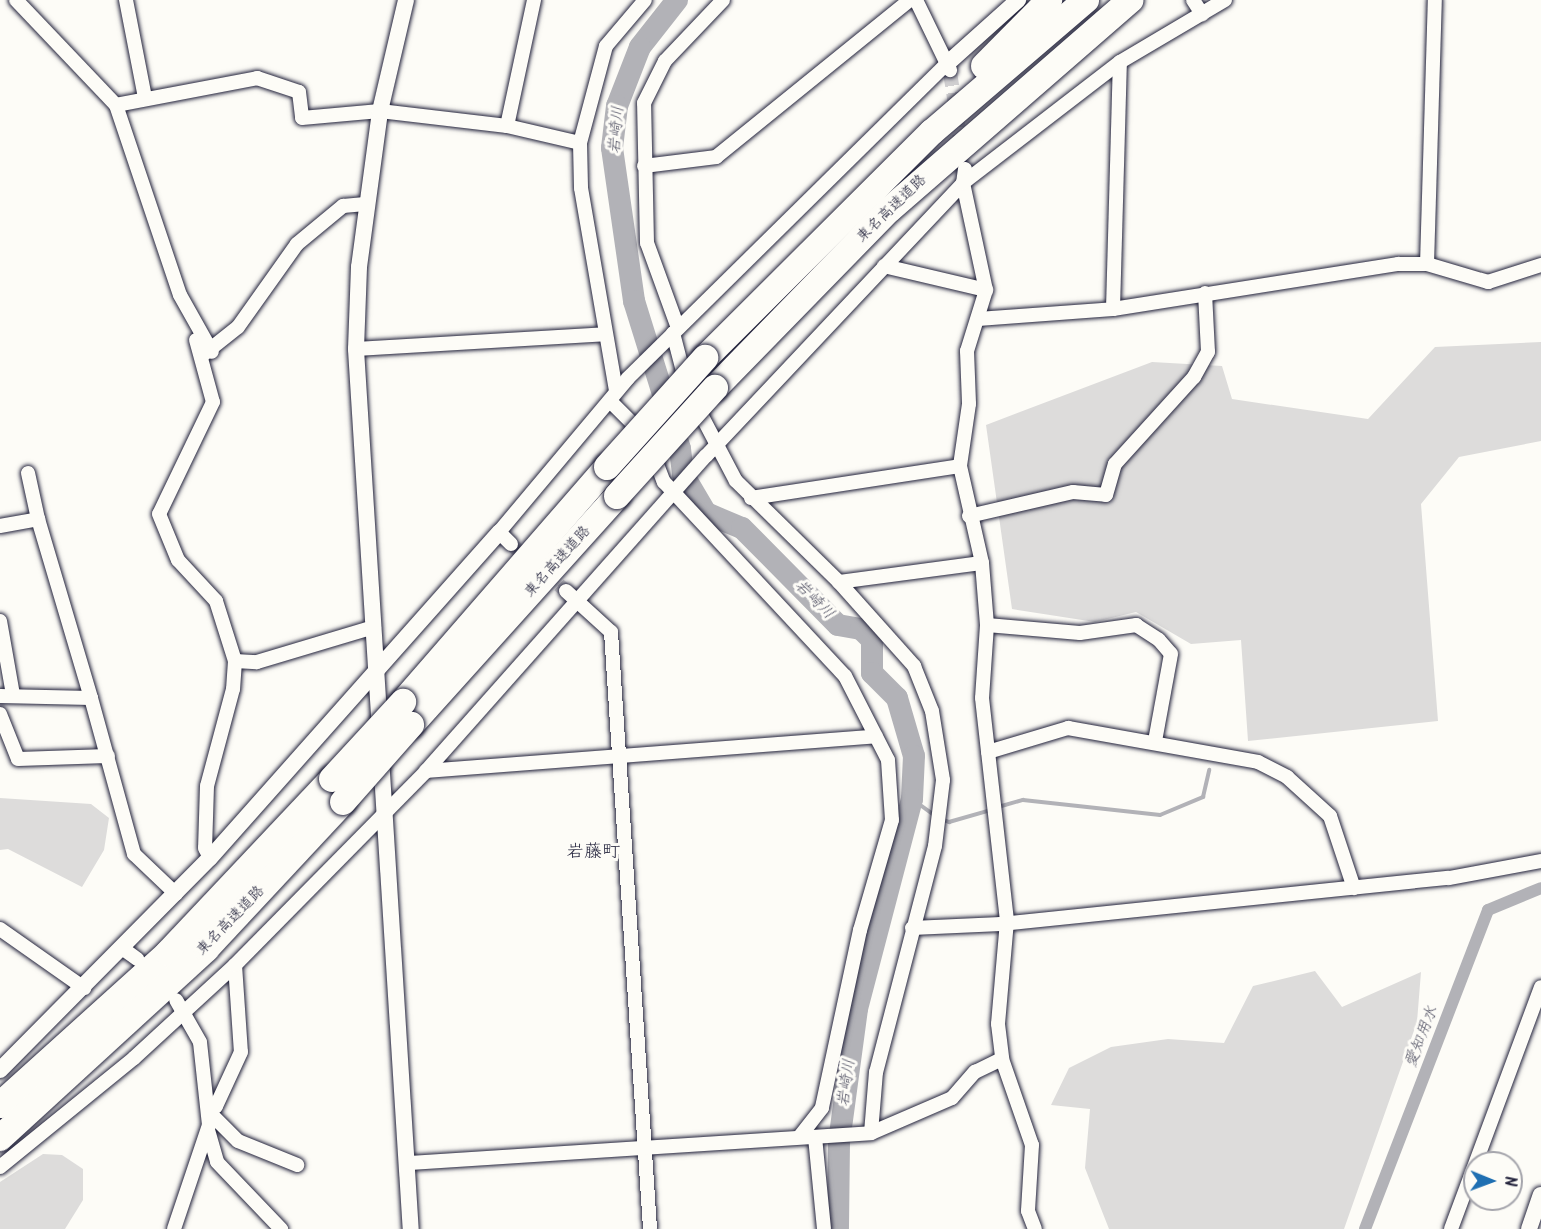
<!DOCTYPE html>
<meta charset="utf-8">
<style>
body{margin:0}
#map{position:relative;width:1541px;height:1229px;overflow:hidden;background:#fdfcf7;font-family:Kalam,"Klee One",sans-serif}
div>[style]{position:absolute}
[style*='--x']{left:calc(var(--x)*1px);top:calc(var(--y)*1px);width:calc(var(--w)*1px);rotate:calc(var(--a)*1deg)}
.green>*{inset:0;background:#dddcdb}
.stream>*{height:4px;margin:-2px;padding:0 2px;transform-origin:2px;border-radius:2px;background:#b2b2b7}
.canal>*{height:12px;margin:-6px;padding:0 6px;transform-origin:6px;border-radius:6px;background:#b2b2b7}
.river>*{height:22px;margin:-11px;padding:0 11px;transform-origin:11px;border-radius:11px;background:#b2b2b7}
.minor-tunnel>*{height:14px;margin-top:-7px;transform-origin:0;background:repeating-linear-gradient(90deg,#d1d0d1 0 14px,transparent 0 21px)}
.roads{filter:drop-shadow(0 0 2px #22223b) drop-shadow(0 0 2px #22223b)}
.minor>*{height:14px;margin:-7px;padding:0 7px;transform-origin:7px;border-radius:7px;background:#fdfcf7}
.tertiary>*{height:16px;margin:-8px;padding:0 8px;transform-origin:8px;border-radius:8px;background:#fdfcf7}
.motorway>*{height:26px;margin:-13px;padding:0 13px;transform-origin:13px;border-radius:13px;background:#fdfcf7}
.bridges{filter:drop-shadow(0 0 2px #22223b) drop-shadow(0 0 2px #22223b)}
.motorway-bridge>*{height:26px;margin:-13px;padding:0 13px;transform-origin:13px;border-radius:13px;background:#fdfcf7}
span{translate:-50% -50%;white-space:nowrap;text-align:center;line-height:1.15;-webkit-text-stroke:6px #fdfcf7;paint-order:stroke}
.street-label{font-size:15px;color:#22223b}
.water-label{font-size:16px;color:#545466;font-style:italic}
.quarter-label{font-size:18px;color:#22223b}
.north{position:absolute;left:1463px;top:1151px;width:60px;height:60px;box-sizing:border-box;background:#fdfcf7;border:2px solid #a5a5ac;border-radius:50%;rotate:91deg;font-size:16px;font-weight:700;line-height:24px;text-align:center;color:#22223b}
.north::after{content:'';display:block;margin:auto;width:21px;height:27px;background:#1f6fb2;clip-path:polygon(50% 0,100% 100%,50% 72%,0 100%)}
</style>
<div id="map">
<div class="green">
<i style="clip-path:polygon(1541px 342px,1541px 441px,1459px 457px,1421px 504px,1438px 721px,1248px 741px,1241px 640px,1191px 644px,1136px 612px,1095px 622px,1012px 609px,986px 425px,1152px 362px,1222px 366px,1232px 399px,1368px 419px,1435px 347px)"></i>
<i style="clip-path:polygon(0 798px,91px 804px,109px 818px,104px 850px,82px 887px,8px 849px,0 850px)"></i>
<i style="clip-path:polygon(1315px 971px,1342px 1007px,1421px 972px,1417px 1022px,1344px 1229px,1109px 1229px,1085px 1168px,1090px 1109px,1051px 1105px,1069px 1068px,1111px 1047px,1168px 1039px,1224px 1043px,1253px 986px)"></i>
<i style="clip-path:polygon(43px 1154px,62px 1155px,83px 1169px,83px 1200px,65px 1229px,0 1229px,0 1182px)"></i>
</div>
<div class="stream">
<i style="--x:912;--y:799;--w:27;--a:36"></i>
<i style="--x:998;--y:807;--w:26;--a:-16"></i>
<i style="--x:1023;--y:800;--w:138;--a:6.2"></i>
<i style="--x:1160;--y:815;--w:47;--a:-22.7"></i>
<i style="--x:1203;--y:797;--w:28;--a:-77"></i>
<i style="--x:941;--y:819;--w:9;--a:21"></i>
<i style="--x:949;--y:822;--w:44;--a:-15.9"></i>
</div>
<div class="canal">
<i style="--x:1365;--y:1229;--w:342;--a:-68.9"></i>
<i style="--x:1488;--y:910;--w:57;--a:-22.5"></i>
</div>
<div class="river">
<i style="--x:677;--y:0;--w:60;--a:128.2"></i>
<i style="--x:640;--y:47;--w:63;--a:111.3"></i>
<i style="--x:617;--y:106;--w:42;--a:96.8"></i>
<i style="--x:612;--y:148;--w:155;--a:81.8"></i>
<i style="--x:634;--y:301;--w:155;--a:72.7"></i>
<i style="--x:680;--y:449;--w:25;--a:83"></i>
<i style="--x:683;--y:474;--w:45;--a:59.5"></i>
<i style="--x:706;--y:513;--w:39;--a:23"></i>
<i style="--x:742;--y:528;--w:136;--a:45.3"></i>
<i style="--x:838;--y:625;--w:23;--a:10"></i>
<i style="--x:861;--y:629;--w:16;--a:45"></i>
<i style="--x:872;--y:640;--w:33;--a:90"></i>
<i style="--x:872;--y:673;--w:35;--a:45"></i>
<i style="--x:897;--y:698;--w:60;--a:73.7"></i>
<i style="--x:914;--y:756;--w:43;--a:92.7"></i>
<i style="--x:912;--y:799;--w:217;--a:104.7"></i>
<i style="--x:857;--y:1009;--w:135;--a:97.7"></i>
<i style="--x:839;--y:1143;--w:86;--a:90.7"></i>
</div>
<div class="minor-tunnel">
<i style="--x:950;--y:72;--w:79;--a:81.3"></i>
<i style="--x:511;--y:544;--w:72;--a:40.5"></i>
</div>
<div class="roads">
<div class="minor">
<i style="--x:16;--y:0;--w:145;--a:46.4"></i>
<i style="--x:116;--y:105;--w:200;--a:71.4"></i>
<i style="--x:180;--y:295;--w:65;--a:60.7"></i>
<i style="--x:126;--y:0;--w:100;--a:79"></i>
<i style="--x:916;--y:0;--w:78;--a:64.1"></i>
<i style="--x:1193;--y:0;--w:17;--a:57"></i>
<i style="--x:116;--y:105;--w:144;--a:-10.8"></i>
<i style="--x:257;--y:78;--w:44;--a:18.4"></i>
<i style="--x:299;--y:92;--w:26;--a:83"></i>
<i style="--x:302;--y:118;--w:78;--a:-5.1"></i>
<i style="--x:380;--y:111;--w:128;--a:6.7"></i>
<i style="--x:507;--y:126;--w:75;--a:13.1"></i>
<i style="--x:580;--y:143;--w:45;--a:88.7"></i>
<i style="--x:581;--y:188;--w:206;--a:80.2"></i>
<i style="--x:507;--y:126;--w:129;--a:-77.9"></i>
<i style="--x:580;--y:143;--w:100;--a:-75"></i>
<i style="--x:606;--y:46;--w:60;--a:-49.7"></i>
<i style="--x:644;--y:166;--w:73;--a:-7.1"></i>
<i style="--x:716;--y:157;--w:250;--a:-39"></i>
<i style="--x:965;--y:169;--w:14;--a:98"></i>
<i style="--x:963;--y:183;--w:109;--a:77.9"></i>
<i style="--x:986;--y:290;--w:64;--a:107.3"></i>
<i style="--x:967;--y:351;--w:53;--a:87.8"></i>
<i style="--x:969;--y:404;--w:63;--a:98.3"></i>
<i style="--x:960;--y:466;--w:99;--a:77.2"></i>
<i style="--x:982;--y:563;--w:62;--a:85.4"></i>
<i style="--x:987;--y:625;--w:73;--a:93.9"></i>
<i style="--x:982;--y:698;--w:224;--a:83.6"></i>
<i style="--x:1007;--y:921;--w:103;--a:95"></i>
<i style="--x:998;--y:1024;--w:35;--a:83"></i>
<i style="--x:1002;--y:1059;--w:91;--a:70.8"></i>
<i style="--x:1032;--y:1145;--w:66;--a:93.5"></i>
<i style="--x:1028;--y:1211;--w:19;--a:69"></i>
<i style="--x:1427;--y:264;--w:264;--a:-88.3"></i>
<i style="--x:884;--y:266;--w:105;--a:13.2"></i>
<i style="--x:1113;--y:309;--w:247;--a:-88.4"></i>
<i style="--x:978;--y:319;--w:135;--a:-4.2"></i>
<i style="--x:1113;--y:309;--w:289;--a:-9"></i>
<i style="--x:1398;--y:264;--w:29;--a:0"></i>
<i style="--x:1427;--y:264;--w:64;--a:16.4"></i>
<i style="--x:1488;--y:282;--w:56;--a:-17.8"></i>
<i style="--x:678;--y:328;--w:90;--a:-110"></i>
<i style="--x:647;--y:243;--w:140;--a:-91.2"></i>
<i style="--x:644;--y:103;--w:47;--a:-63.4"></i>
<i style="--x:665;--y:61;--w:84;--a:-46.4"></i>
<i style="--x:673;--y:333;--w:52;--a:75.4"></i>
<i style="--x:196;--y:340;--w:64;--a:74.7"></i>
<i style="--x:213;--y:402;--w:124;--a:115.7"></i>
<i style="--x:159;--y:514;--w:50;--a:67.6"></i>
<i style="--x:178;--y:560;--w:56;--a:47.2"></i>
<i style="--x:216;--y:601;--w:63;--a:72.4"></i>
<i style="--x:235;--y:661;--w:28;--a:94"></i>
<i style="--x:233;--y:689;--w:100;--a:105"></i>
<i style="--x:207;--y:786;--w:62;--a:91.8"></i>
<i style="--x:205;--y:848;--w:11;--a:63"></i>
<i style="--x:356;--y:349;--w:249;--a:-3.4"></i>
<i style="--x:204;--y:354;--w:43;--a:-38.5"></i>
<i style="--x:238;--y:327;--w:102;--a:-54.6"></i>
<i style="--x:297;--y:244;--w:60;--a:-39.6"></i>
<i style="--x:343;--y:206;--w:22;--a:-5"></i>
<i style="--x:611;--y:402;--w:45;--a:45"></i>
<i style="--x:695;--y:403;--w:88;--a:62.3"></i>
<i style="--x:736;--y:481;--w:144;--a:44.4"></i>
<i style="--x:839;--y:582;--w:144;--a:-7.6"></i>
<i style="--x:653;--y:454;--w:30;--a:69"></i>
<i style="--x:664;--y:482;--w:265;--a:47"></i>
<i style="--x:845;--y:676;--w:94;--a:62.9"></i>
<i style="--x:888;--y:760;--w:60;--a:86.2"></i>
<i style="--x:892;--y:820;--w:115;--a:106.2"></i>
<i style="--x:860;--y:930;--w:182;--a:102.1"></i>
<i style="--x:822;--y:1108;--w:36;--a:128"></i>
<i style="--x:28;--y:473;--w:47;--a:77.7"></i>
<i style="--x:751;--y:498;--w:211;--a:-8.7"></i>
<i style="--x:969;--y:516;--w:107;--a:-13"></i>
<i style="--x:1073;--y:492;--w:33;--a:5"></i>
<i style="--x:1106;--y:495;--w:32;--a:-74"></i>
<i style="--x:1115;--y:464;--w:118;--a:-47.8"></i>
<i style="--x:1194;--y:377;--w:29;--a:-61"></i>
<i style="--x:1208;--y:352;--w:59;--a:-92.9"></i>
<i style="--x:0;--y:526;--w:39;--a:-10"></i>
<i style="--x:38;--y:519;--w:187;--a:73.5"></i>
<i style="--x:91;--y:698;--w:91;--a:-178.7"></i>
<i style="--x:511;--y:544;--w:17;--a:-135"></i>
<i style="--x:499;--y:532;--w:201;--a:-50"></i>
<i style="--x:628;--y:378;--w:450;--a:-44.6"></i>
<i style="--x:839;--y:582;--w:113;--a:48.2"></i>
<i style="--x:914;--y:666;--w:48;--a:68.2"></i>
<i style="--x:932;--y:711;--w:70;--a:80.9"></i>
<i style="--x:943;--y:780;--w:66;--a:96.9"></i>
<i style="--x:935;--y:846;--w:234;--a:104.6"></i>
<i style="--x:876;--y:1072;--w:61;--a:94.7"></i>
<i style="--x:566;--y:591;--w:61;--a:42.3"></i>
<i style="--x:611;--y:632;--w:598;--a:86.26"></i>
<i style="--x:0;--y:621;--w:75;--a:80"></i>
<i style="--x:987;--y:625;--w:93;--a:4.9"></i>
<i style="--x:1080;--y:633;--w:57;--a:-8.1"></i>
<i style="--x:1136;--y:625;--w:27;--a:33"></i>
<i style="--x:1159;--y:640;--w:18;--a:49"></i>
<i style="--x:1171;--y:654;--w:88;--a:100.4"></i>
<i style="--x:235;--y:661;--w:22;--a:3"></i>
<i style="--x:257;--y:662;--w:122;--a:-16.7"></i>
<i style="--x:91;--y:698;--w:162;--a:74.6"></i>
<i style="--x:134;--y:854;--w:58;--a:43.6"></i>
<i style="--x:0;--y:714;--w:48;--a:68.2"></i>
<i style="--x:18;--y:759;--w:90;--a:-1.9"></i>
<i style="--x:988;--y:752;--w:84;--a:-16.7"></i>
<i style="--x:1068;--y:728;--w:193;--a:10.1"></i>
<i style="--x:1258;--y:762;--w:33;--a:27"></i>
<i style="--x:1287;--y:777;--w:58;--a:42.2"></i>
<i style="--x:1330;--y:816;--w:76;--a:71.6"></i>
<i style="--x:426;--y:771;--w:451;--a:-4.4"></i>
<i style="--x:912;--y:928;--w:89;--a:-2.6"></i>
<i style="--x:1001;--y:924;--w:450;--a:-5.9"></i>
<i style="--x:1449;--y:878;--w:94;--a:-10.5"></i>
<i style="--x:0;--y:929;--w:103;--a:35.1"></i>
<i style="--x:122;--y:948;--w:19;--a:36"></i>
<i style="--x:235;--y:965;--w:87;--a:86.1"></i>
<i style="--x:241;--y:1052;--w:60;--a:114.8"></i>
<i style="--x:216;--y:1106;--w:9;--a:148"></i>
<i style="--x:208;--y:1111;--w:42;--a:45"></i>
<i style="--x:238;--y:1141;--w:64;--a:22.1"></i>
<i style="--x:208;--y:1130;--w:33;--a:74"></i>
<i style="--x:217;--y:1162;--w:93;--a:46.3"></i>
<i style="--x:815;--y:1137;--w:92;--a:84.4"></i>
<i style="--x:409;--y:1163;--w:463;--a:-3.7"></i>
<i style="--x:871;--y:1133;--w:88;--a:-23.4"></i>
<i style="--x:952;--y:1098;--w:35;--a:-49"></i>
<i style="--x:975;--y:1072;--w:30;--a:-26"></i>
<i style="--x:0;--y:1167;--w:173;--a:-39.1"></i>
<i style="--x:134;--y:1058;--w:137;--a:-42.6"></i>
<i style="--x:235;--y:965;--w:272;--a:-45.4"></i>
<i style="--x:426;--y:771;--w:421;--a:-48.4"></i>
<i style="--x:706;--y:456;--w:375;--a:-46.7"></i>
<i style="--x:963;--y:183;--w:198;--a:-37.6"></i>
<i style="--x:1120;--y:62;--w:122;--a:-30.6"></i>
<i style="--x:174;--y:1229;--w:110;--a:-71.4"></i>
<i style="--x:209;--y:1125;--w:83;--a:-96.2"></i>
<i style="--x:200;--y:1042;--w:48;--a:-119.7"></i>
<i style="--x:1451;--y:1229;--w:258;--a:-69.6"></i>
</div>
<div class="tertiary">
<i style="--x:949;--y:62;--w:93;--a:-41.9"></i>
<i style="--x:380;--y:731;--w:383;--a:-93.6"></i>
<i style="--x:356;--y:349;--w:82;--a:-87.9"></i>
<i style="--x:359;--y:267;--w:157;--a:-82.3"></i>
<i style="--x:380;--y:111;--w:114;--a:-76.8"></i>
<i style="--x:381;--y:757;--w:473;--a:86.4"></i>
<i style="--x:0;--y:1070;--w:298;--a:-45.3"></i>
<i style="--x:210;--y:858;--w:436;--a:-48.4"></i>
<i style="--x:1529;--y:1229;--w:36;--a:-71"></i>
</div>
<div class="motorway">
<i style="--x:984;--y:66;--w:93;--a:-45.4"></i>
<i style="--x:705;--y:358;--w:320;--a:-44.9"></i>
<i style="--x:932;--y:132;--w:203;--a:-40.6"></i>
<i style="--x:715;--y:388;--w:249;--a:-45.7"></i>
<i style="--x:889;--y:210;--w:320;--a:-41"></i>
<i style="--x:403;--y:702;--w:311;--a:-49"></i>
<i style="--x:411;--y:725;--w:308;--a:-48"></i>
<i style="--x:0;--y:1105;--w:227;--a:-42.1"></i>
<i style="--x:168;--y:953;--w:239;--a:-46.7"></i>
<i style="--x:0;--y:1138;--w:280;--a:-42.5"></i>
<i style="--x:206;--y:949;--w:201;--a:-47"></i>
</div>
</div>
<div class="bridges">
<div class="motorway-bridge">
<i style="--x:607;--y:467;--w:147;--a:-48"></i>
<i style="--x:617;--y:496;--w:146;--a:-47.8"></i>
<i style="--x:332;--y:779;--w:105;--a:-47.3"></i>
<i style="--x:343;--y:802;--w:103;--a:-48.6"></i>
</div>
</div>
<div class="street-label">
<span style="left:892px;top:209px;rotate:-44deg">東名高速道路</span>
<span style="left:558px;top:562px;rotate:-48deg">東名高速道路</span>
<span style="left:231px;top:921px;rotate:-46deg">東名高速道路</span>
</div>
<div class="water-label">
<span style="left:617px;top:130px;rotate:-85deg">岩崎川</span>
<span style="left:814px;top:600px;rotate:45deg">岩崎川</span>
<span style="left:1422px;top:1037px;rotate:-69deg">愛知用水</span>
<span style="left:847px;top:1083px;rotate:-82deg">岩崎川</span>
</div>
<div class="quarter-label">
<span style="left:593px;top:853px">岩藤町</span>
</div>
<div class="north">N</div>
</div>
